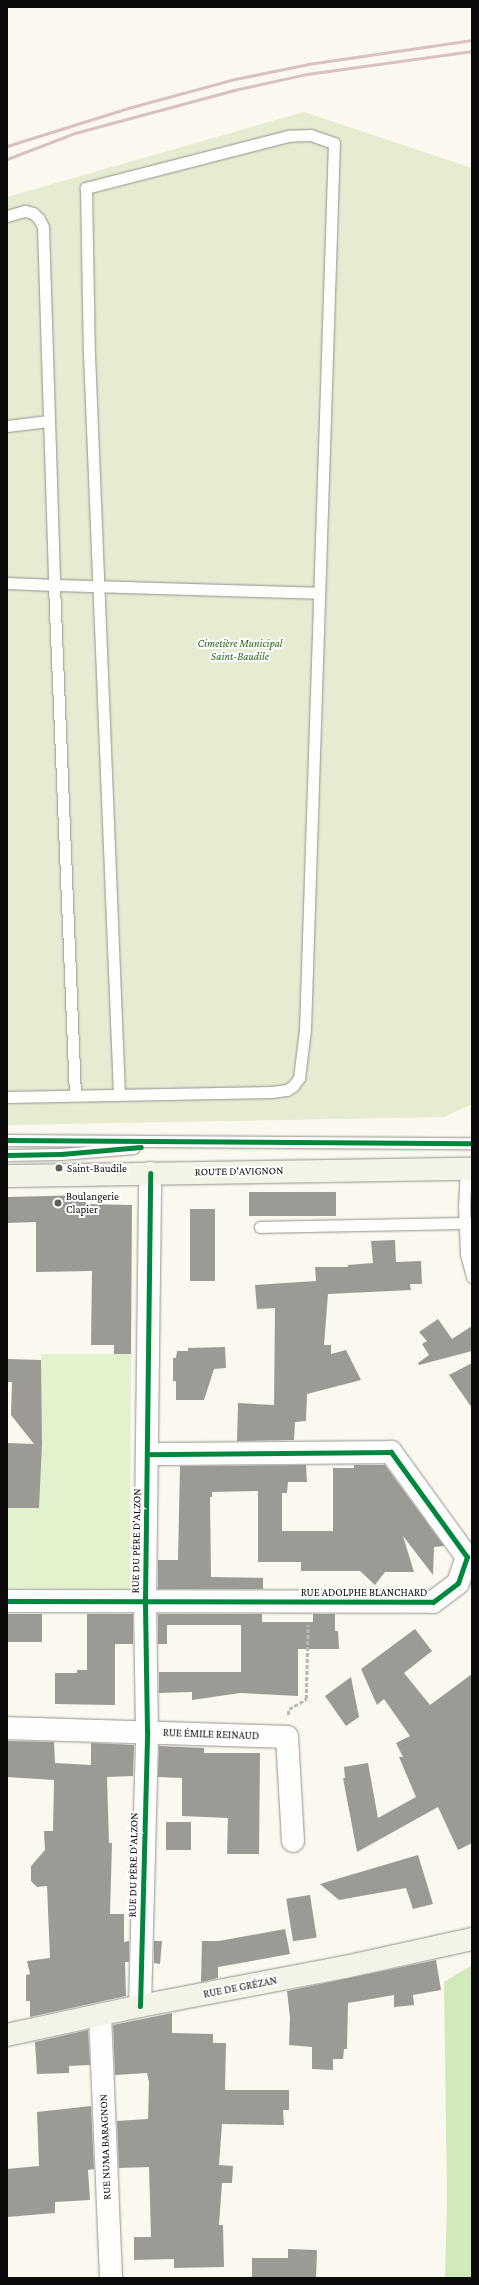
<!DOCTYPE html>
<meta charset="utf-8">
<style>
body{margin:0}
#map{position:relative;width:479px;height:2285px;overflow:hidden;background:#faf8ef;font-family:"Crimson Pro",serif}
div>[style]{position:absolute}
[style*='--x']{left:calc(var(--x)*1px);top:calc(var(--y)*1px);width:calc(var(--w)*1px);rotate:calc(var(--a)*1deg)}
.green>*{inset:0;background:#e2f2cc}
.forest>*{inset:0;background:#d1eaba}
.cemetery>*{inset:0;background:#e5ecd1}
.building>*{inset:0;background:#9c9a95;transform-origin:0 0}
.path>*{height:2.5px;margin-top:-1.25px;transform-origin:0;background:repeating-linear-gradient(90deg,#b7b7b5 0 4px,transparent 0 6px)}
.roads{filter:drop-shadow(0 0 1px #93928e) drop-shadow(0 0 1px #93928e)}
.lane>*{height:11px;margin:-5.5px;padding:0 5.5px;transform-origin:5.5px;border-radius:5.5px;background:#fefefd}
.street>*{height:22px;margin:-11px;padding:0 11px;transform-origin:11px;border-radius:11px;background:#fefefd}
.secondary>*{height:22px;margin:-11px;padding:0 11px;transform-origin:11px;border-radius:11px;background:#f4f3e8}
.rail>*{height:3px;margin:-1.5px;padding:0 1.5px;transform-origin:1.5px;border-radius:1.5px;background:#d8c2c1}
.cycleway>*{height:5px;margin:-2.5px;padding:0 2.5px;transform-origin:2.5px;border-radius:2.5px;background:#00873e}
.dots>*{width:11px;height:11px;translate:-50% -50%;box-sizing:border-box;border:2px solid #fff;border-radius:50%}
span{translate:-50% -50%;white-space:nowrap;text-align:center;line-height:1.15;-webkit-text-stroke:4px #fff;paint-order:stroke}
.park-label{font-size:11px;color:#256816;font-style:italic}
.poi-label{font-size:11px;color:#0b0b0b}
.left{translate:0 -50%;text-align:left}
.street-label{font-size:11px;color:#0b0b0b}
.frame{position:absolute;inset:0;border:8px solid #0b0b0b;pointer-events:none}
</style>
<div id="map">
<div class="green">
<i style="clip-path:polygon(41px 1354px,131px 1354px,130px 1589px,7px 1588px,7px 1508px,39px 1508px)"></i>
</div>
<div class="forest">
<i style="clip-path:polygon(472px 1965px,472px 2278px,445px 2278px,447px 2200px,444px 1982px)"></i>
</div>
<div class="cemetery">
<i style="clip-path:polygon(304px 112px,472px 168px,472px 1104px,444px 1117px,7px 1125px,7px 197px)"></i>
</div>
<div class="building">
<i style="left:336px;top:1192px;width:24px;height:87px;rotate:90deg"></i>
<i style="clip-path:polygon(86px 1195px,86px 1204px,132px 1205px,131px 1354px,114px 1354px,114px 1345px,91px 1345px,92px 1271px,36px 1272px,36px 1222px,7px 1223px,7px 1197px)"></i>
<i style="left:190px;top:1209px;width:25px;height:72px"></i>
<i style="clip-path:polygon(395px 1240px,396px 1262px,421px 1261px,422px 1284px,410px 1284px,411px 1290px,328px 1294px,324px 1345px,331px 1345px,331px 1354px,346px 1350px,361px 1380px,307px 1394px,306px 1421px,295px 1422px,294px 1440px,237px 1441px,238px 1403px,274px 1405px,275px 1308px,257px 1309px,255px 1285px,316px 1281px,315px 1267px,348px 1267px,348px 1265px,373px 1263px,371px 1241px)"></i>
<i style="clip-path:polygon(438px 1319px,452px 1339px,472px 1326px,472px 1351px,419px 1365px,418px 1363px,429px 1355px,422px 1344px,427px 1341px,419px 1332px)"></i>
<i style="clip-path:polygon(225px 1347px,226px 1368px,214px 1369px,204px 1400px,176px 1400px,176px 1381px,173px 1381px,173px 1358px,176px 1358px,177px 1351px,188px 1351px,188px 1348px)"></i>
<i style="clip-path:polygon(7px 1359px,41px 1360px,42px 1444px,39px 1508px,7px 1508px,7px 1443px,34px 1444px,11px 1415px,12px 1382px,7px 1382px)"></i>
<i style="clip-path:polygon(472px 1363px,472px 1408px,449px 1375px)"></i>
<i style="clip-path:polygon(306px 1465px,307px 1482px,288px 1482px,287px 1493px,282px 1493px,282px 1531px,333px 1531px,333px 1468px,354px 1468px,354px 1465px,385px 1465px,444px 1546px,434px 1547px,433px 1575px,403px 1536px,414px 1572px,385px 1572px,375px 1585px,360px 1571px,301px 1571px,301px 1562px,258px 1562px,258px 1491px,212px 1492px,212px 1497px,210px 1497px,211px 1577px,263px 1578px,263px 1589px,158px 1589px,158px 1560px,178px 1560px,180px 1466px)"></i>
<i style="left:7px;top:1614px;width:35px;height:28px"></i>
<i style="clip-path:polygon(87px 1614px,133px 1614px,133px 1644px,115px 1644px,115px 1705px,55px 1704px,55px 1673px,77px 1673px,77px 1670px,87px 1670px)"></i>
<i style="clip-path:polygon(158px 1614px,262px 1614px,262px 1622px,313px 1622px,313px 1614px,335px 1614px,335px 1631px,338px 1631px,339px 1649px,298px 1649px,298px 1696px,240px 1693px,192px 1700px,192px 1692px,159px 1693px,159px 1672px,241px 1672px,241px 1625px,167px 1625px,167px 1644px,158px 1644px)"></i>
<i style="clip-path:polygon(415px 1629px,432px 1651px,404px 1673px,430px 1705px,472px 1674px,472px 1843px,458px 1850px,438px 1807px,357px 1852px,343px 1778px,345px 1778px,344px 1767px,368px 1763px,378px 1818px,416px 1797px,399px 1757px,403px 1757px,396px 1743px,410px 1736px,384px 1699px,377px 1705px,361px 1669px)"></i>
<i style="clip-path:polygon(351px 1677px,359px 1717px,346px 1726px,325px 1696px)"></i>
<i style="clip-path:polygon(7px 1741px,54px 1742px,55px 1763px,91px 1765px,91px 1743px,134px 1745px,133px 1776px,107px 1777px,109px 1843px,112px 1843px,110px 1914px,124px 1914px,124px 1942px,129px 1941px,129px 1962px,125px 1962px,126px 1996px,30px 2017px,30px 2001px,26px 2001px,26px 1975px,30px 1974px,27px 1961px,50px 1958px,47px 1886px,37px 1887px,31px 1881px,31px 1866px,45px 1850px,44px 1831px,53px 1831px,54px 1780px,7px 1777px)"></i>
<i style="clip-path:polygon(159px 1746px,204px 1748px,204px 1753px,260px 1753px,259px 1854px,227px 1854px,228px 1818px,182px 1816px,182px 1778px,158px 1777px)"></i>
<i style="left:166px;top:1822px;width:25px;height:28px"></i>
<i style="clip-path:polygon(418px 1855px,433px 1904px,413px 1909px,406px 1888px,339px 1900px,320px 1884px)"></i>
<i style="left:310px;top:1895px;width:43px;height:24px;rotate:81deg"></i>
<i style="clip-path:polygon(285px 1929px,290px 1954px,218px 1967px,218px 1978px,201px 1982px,202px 1941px,219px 1941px)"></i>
<i style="clip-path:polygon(154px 1941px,162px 1941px,160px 1964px,154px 1963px)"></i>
<i style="clip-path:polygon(436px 1960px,441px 1990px,413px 1995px,414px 2005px,394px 2007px,394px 1995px,348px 2003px,347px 2049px,344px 2049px,343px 2059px,333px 2059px,333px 2070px,312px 2069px,312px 2047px,289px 2045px,290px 2018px,287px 1991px)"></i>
<i style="clip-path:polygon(172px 2013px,172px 2033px,213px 2034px,213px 2043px,226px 2043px,225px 2090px,289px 2090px,289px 2110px,283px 2110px,284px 2125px,222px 2124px,219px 2165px,233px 2166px,232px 2183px,222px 2183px,219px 2225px,223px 2225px,224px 2267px,174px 2268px,174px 2259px,134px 2260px,134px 2237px,151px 2237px,149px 2167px,119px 2168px,117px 2121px,148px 2119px,149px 2082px,147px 2073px,115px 2075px,113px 2025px)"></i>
<i style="clip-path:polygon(88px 2030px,90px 2065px,69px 2066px,69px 2073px,37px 2074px,35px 2042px)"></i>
<i style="clip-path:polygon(91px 2106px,94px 2169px,88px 2170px,90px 2200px,55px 2202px,55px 2213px,7px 2217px,7px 2169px,39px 2166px,37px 2112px)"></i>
<i style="clip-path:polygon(288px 2249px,317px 2250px,316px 2278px,252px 2278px,252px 2258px,288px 2258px)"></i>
</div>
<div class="path">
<i style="--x:288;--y:1715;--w:6;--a:-81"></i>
<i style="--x:289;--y:1709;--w:20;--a:-30"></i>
<i style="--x:306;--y:1699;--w:74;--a:-88.5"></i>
</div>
<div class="roads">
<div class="lane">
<i style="--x:7;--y:216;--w:19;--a:-16"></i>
<i style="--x:25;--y:211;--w:8;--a:14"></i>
<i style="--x:33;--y:213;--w:8;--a:45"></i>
<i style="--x:39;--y:219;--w:9;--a:63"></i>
<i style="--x:43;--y:227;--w:358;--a:88.2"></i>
<i style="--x:54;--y:585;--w:47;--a:-177.6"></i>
<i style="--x:7;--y:426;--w:42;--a:-6.8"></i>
<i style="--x:75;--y:1095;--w:510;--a:-92.36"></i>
<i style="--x:54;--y:585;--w:265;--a:1.7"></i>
<i style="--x:7;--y:1097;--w:265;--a:-1.1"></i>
<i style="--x:272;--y:1092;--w:15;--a:-8"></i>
<i style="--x:287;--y:1090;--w:7;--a:-34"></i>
<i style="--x:293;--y:1086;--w:10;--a:-53"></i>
<i style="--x:299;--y:1078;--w:48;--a:-82.9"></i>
<i style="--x:305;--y:1030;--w:887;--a:-88.13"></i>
<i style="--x:334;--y:143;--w:24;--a:-161"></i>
<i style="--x:311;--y:135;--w:23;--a:178"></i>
<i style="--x:288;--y:136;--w:209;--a:165.6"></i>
<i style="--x:86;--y:188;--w:166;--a:89"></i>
<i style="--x:89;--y:354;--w:741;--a:87.68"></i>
<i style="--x:7;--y:1140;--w:465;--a:0.4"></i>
<i style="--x:7;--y:1155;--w:54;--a:-1.1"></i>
<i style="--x:61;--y:1154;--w:73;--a:-4.7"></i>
<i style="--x:466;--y:1169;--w:37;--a:93"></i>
<i style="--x:464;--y:1206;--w:48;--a:87.6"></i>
<i style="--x:466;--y:1254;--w:24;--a:75"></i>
<i style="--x:260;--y:1227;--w:212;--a:-1.1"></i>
</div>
<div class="street">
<i style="--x:7;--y:1601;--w:426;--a:0.1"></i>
<i style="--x:433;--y:1602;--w:31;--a:-37"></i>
<i style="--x:458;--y:1583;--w:28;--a:-71"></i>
<i style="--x:467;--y:1557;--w:130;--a:-125.9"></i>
<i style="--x:391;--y:1452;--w:244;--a:179.5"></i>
<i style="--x:7;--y:1728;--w:280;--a:1.8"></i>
<i style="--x:287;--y:1737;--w:104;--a:86.7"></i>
<i style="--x:140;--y:2006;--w:275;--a:-88.5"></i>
<i style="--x:147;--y:1731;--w:130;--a:-90.9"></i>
<i style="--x:145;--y:1601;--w:428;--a:-89.3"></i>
<i style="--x:100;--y:2015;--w:263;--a:87.6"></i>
</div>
<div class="secondary">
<i style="--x:7;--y:1176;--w:465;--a:-0.9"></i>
<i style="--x:7;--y:2035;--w:136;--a:-12.3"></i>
<i style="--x:140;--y:2006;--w:209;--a:-10.8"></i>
<i style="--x:345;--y:1967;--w:130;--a:-12.4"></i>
</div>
</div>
<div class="rail">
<i style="--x:7;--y:146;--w:127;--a:-17.4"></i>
<i style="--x:128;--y:108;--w:111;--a:-15.2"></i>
<i style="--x:235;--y:79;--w:75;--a:-11.6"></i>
<i style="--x:308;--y:64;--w:166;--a:-8.3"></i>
<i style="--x:7;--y:159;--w:73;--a:-20.9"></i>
<i style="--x:75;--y:133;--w:165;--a:-15.1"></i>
<i style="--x:234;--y:90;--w:75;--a:-12.4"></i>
<i style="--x:307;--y:74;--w:167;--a:-7.9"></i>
</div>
<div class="cycleway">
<i style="--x:7;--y:1140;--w:465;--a:0.4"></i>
<i style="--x:7;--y:1155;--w:54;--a:-1.1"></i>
<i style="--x:61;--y:1154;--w:80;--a:-5"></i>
<i style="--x:7;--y:1601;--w:426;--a:0.1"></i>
<i style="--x:433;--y:1602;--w:31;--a:-37"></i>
<i style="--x:458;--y:1583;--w:28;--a:-71"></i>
<i style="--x:467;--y:1557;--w:130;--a:-125.9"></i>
<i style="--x:391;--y:1452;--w:244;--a:179.5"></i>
<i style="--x:140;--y:2006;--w:275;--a:-88.5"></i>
<i style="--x:147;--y:1731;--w:130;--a:-90.9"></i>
<i style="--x:145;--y:1601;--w:428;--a:-89.3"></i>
</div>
<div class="dots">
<i style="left:59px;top:1168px;background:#5f5e5b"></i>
<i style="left:58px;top:1203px;background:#5f5e5b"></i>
</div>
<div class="park-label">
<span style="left:240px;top:650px">Cimetière Municipal<br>Saint-Baudile</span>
</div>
<div class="poi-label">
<span class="left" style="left:67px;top:1168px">Saint-Baudile</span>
<span class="left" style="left:66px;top:1203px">Boulangerie<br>Clapier</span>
</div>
<div class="street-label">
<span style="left:239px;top:1171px;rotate:-1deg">ROUTE D'AVIGNON</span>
<span style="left:136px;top:1541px;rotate:-89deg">RUE DU PÈRE D'ALZON</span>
<span style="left:364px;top:1592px">RUE ADOLPHE BLANCHARD</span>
<span style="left:211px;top:1734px;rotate:2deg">RUE ÉMILE REINAUD</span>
<span style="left:133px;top:1865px;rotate:-89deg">RUE DU PÈRE D'ALZON</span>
<span style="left:240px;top:1987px;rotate:-11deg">RUE DE GRÉZAN</span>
<span style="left:105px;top:2147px;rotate:-92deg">RUE NUMA BARAGNON</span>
</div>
<div class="frame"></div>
</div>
